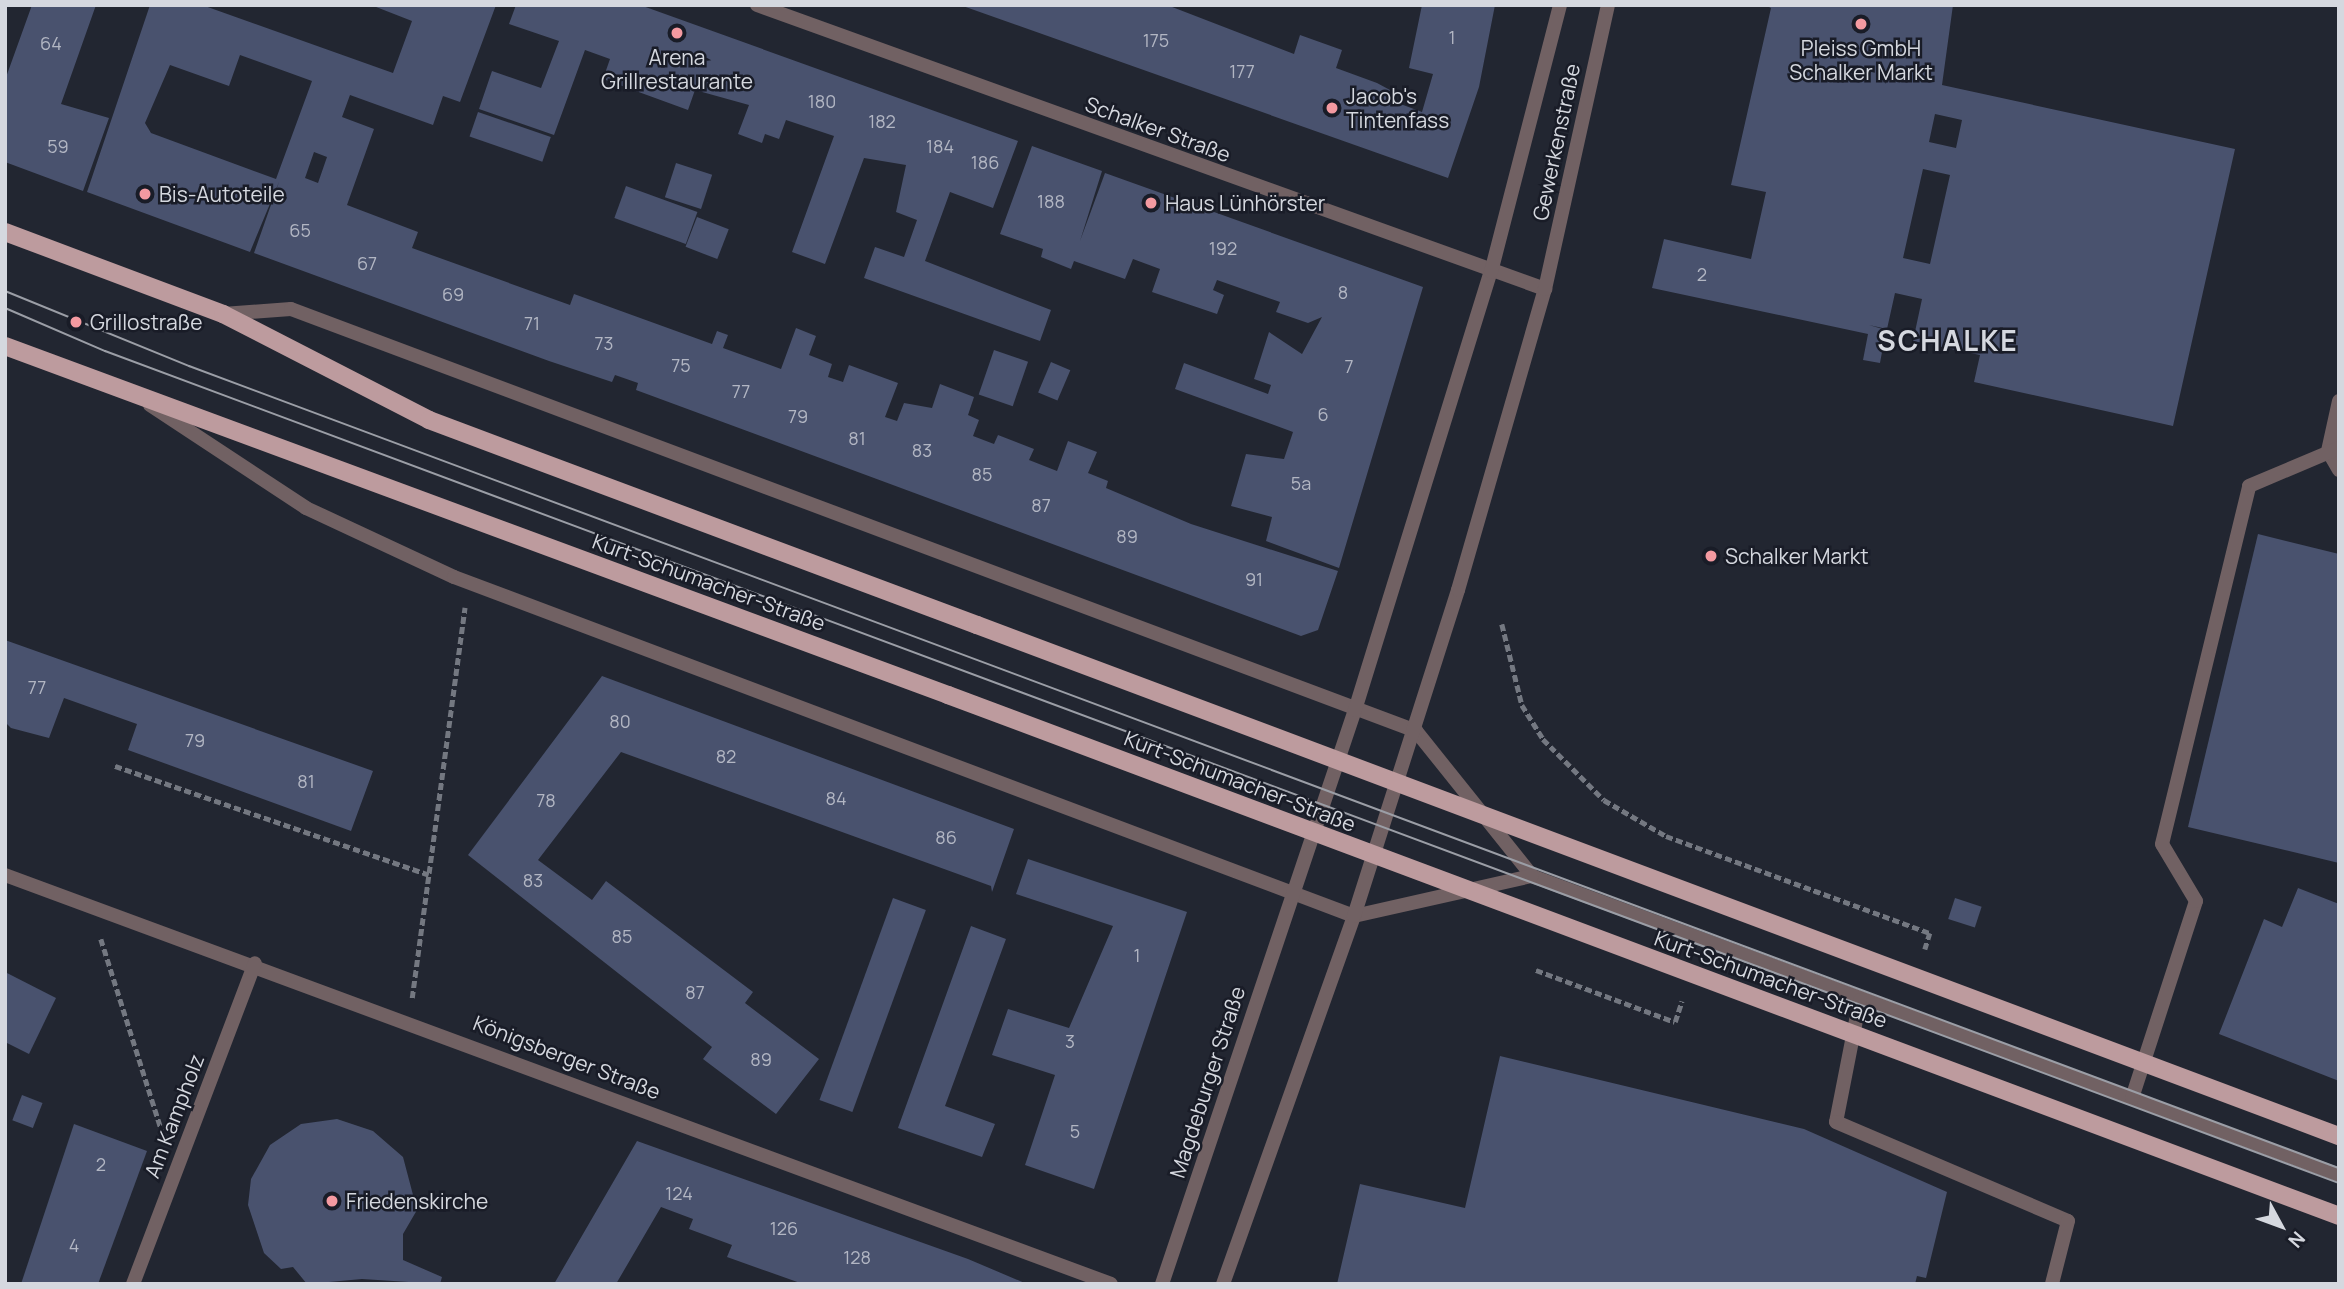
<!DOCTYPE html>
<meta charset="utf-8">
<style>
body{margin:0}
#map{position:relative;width:2344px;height:1289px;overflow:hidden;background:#222631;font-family:Manrope,sans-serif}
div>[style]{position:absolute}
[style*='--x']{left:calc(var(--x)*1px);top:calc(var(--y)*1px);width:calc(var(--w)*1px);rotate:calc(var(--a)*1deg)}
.building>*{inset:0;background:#49526e;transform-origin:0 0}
.path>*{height:4.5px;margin-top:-2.25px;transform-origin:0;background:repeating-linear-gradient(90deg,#747881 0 7px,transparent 0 10.5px)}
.service>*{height:14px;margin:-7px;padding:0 7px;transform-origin:7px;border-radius:7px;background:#716163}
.minor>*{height:14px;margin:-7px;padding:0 7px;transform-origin:7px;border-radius:7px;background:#716163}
.tertiary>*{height:14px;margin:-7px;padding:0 7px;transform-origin:7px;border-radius:7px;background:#716163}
.primary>*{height:18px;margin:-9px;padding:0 9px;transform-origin:9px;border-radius:9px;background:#bd9b9e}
.tram>*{height:2px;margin:-1px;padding:0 1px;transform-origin:1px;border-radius:1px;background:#9b9ea6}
.primary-bridge>*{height:18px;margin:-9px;padding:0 9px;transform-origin:9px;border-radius:9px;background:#bd9b9e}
.dots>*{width:19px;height:19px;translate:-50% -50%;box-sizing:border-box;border:4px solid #191c27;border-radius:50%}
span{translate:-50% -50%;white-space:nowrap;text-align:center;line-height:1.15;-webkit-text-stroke:5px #191c27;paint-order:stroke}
.number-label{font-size:18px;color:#b2b6c3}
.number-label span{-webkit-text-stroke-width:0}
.poi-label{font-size:21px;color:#d5d8df}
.left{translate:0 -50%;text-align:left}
.street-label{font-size:21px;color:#d5d8df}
.district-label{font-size:28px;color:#d5d8df;font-weight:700;letter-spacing:2px}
.frame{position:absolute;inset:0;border:7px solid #d5d8df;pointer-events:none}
.north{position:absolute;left:2246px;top:1191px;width:70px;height:70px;-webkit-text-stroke:5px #191c27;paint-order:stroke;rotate:131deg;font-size:19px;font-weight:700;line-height:28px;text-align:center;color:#d5d8df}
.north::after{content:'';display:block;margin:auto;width:24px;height:32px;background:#d5d8df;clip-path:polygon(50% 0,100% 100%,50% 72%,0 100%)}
</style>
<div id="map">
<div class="building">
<i style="clip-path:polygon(32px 5px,96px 5px,61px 104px,109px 118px,83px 191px,5px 162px,5px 80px)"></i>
<i style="clip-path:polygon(evenodd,150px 5px,202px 5px,393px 73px,412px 21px,371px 5px,496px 5px,460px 102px,443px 96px,433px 125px,350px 95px,342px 117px,374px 129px,347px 205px,418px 232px,412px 248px,570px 305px,574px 294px,712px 344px,717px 331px,728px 335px,723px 348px,781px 369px,796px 328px,816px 336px,809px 355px,832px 364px,828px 377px,843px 382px,849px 365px,898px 383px,885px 417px,897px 421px,904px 403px,932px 408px,940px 384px,974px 397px,968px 415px,979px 420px,973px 436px,994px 444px,998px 435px,1034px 449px,1029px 460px,1057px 471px,1068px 441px,1097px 452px,1088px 473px,1108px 481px,1106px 488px,1191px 524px,1338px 571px,1318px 630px,1301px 636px,636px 390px,638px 383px,615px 375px,612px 382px,549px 361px,254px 253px,279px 182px,250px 252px,87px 192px,150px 5px,240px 55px,312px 81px,276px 179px,151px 133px,145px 123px,170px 65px,229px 86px,240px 55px,150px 5px,314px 152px,327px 157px,318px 183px,305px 178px,314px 152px)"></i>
<i style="clip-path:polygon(516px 5px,640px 5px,1018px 141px,993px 208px,950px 192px,925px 261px,1051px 310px,1040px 341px,864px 278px,875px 247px,904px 257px,917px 220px,896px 212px,906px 165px,864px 158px,825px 264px,792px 252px,834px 136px,786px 120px,779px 139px,765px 134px,762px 143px,738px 134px,749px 105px,695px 90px,688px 110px,603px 79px,610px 59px,585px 50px,554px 135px,479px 109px,492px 71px,541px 88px,559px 41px,509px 24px)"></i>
<i style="clip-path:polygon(960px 5px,1167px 5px,1294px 54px,1300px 35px,1342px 50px,1336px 68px,1377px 83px,1390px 90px,1387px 99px,1422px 112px,1433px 74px,1409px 68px,1422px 5px,1495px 5px,1479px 87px,1448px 178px)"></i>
<i style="clip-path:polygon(evenodd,1765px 5px,1953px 5px,1942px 85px,2235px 149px,2173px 426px,1974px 382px,1980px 355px,1913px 341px,1922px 299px,1895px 293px,1887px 329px,1869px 325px,1886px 330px,1880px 363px,1863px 360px,1868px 334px,1652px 288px,1664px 239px,1751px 259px,1766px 192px,1731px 185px,1771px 8px,1765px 5px,1935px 114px,1962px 120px,1956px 148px,1929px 142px,1935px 114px,1765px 5px,1923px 169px,1950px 175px,1930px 264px,1903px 258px,1923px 169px)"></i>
<i style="left:478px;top:112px;width:77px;height:26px;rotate:19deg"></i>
<i style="clip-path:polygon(1032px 146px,1102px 171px,1080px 241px,1105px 173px,1423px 287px,1339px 568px,1266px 541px,1272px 517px,1231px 506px,1246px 454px,1284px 459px,1293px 432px,1175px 389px,1184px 363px,1268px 394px,1271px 385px,1254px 379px,1269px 332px,1302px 354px,1322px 317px,1308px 323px,1276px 312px,1280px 302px,1217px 280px,1213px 290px,1224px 295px,1217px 314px,1152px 292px,1160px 269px,1133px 259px,1125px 279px,1074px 261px,1071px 269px,1041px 257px,1043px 249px,1000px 234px)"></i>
<i style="left:676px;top:163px;width:38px;height:36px;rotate:18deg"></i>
<i style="left:626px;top:186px;width:76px;height:34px;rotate:20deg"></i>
<i style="left:697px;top:217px;width:34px;height:32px;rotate:21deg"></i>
<i style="left:994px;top:350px;width:36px;height:47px;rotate:19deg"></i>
<i style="left:1051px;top:362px;width:21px;height:33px;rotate:23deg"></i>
<i style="clip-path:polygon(2258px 534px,2339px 554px,2339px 863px,2188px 827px)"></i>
<i style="clip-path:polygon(5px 640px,373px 771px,351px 831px,128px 750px,137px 724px,64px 698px,49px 738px,11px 728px,5px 722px)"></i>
<i style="clip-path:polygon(602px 676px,1014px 829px,992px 892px,991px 886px,621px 752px,538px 860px,592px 900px,606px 881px,753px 992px,745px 1003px,819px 1059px,776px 1114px,703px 1059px,712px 1047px,468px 855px)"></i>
<i style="clip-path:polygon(1028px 859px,1187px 912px,1094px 1189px,1025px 1165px,1055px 1075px,992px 1055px,1008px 1009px,1069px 1028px,1113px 926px,1016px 894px)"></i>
<i style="clip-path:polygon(2298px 888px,2339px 904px,2339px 1081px,2219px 1034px,2264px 919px,2282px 927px)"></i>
<i style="left:893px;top:898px;width:35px;height:215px;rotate:20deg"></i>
<i style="left:1955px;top:898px;width:28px;height:22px;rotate:18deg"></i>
<i style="clip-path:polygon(971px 926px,1006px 939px,945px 1106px,995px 1124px,982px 1157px,898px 1128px)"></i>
<i style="clip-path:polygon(5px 972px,56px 998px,29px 1054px,5px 1042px)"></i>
<i style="clip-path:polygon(1500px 1056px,1804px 1129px,1947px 1192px,1926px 1278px,1917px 1276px,1915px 1284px,1337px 1284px,1360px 1184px,1465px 1208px)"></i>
<i style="left:22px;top:1095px;width:22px;height:27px;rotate:21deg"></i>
<i style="clip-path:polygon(337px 1119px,373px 1131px,403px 1157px,417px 1210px,403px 1234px,403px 1260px,442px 1277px,440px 1284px,362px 1279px,307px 1284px,293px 1267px,281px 1269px,264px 1253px,248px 1205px,251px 1179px,270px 1145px,301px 1124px)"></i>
<i style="clip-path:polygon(74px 1124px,147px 1151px,98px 1284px,21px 1284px)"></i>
<i style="clip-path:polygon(637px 1141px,968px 1259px,1027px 1284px,803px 1284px,727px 1257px,732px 1245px,689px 1229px,693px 1219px,661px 1207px,616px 1284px,554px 1284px)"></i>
</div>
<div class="path">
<i style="--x:1502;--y:624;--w:83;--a:76.1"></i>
<i style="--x:1522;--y:705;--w:40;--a:58"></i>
<i style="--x:1543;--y:739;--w:86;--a:45"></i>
<i style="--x:1604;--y:800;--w:72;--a:30.1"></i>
<i style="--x:1666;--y:836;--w:281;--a:20.2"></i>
<i style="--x:1930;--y:933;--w:17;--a:107"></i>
<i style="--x:115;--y:766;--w:332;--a:19.1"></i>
<i style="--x:101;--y:939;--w:201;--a:72.4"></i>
<i style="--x:1536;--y:970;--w:148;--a:20.5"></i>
<i style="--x:1675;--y:1022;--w:22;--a:-72"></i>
<i style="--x:412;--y:998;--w:394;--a:-82.3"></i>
</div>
<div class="service">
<i style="--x:2339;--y:401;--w:51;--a:102.4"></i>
<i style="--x:2328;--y:451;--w:22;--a:60"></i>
<i style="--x:1416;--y:731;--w:186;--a:51.3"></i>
<i style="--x:1532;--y:876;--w:861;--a:20.33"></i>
<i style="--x:1354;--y:916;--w:182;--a:-12.7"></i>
<i style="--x:1860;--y:1000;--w:124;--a:101.1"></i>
<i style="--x:1836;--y:1122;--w:252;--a:23.1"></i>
<i style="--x:2068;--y:1221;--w:65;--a:104.3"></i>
<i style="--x:2132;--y:1098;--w:207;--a:-72"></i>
<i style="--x:2196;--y:901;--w:66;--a:-120.8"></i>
<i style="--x:2162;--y:844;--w:368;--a:-76.3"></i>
<i style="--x:2249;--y:486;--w:98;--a:-22.9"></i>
</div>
<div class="minor">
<i style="--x:757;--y:5;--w:838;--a:19.82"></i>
<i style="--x:5;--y:875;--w:1179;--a:20.29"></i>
<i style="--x:133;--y:1284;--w:343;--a:-69.2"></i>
</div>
<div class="tertiary">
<i style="--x:223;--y:314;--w:68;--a:-4.2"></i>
<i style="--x:291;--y:309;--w:1202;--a:20.56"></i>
<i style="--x:150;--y:405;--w:187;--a:33.4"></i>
<i style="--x:306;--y:508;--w:163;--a:25"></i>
<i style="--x:454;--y:577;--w:962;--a:20.64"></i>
<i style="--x:1162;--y:1284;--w:606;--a:-71.42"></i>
<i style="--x:1355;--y:710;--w:459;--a:-72.8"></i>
<i style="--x:1491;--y:272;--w:276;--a:-75.5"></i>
<i style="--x:1223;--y:1284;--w:391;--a:-70.4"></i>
<i style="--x:1354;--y:916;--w:342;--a:-72.3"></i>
<i style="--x:1458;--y:590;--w:313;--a:-73.9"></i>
<i style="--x:1545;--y:289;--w:291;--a:-77.5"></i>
</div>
<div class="primary">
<i style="--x:5;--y:232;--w:233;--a:20.6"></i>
<i style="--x:223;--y:314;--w:232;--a:27.2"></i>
<i style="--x:429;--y:420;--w:585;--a:20.51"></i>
<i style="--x:5;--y:346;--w:1006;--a:20.31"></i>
</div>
<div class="tram">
<i style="--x:5;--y:291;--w:199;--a:22.2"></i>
<i style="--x:189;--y:366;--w:2295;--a:20.46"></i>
<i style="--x:5;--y:308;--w:109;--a:23.3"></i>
<i style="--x:105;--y:351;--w:2384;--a:20.43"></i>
</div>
<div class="primary-bridge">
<i style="--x:977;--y:625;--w:1455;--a:20.57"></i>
<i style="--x:948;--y:695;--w:1485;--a:20.53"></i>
</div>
<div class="dots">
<i style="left:1861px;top:24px;background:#f49aa1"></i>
<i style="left:677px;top:33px;background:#f49aa1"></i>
<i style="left:1332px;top:108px;background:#f49aa1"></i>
<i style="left:145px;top:194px;background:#f49aa1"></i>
<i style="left:1151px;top:203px;background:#f49aa1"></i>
<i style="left:76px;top:322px;background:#f49aa1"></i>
<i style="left:1711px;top:556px;background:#f49aa1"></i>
<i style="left:332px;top:1201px;background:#f49aa1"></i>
</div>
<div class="number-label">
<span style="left:1452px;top:37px">1</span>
<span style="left:1156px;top:40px">175</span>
<span style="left:51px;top:43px">64</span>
<span style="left:1242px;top:71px">177</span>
<span style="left:822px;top:101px">180</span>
<span style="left:882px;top:121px">182</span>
<span style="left:58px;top:146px">59</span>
<span style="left:940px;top:146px">184</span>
<span style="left:985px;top:162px">186</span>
<span style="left:1051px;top:201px">188</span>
<span style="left:300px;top:230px">65</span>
<span style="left:1223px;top:248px">192</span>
<span style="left:367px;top:263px">67</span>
<span style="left:1702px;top:274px">2</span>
<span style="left:1343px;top:292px">8</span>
<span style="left:453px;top:294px">69</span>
<span style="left:532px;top:323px">71</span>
<span style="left:604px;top:343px">73</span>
<span style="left:681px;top:365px">75</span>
<span style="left:1349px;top:366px">7</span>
<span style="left:741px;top:391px">77</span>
<span style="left:1323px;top:414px">6</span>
<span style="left:798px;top:416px">79</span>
<span style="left:857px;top:438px">81</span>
<span style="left:922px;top:450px">83</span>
<span style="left:982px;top:474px">85</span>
<span style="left:1301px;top:483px">5a</span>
<span style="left:1041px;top:505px">87</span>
<span style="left:1127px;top:536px">89</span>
<span style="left:1254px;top:579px">91</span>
<span style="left:37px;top:687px">77</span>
<span style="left:620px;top:721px">80</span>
<span style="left:195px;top:740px">79</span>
<span style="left:726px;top:756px">82</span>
<span style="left:306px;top:781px">81</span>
<span style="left:836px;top:798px">84</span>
<span style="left:546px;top:800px">78</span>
<span style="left:946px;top:837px">86</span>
<span style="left:533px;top:880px">83</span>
<span style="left:622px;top:936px">85</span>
<span style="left:1137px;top:955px">1</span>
<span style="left:695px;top:992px">87</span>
<span style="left:1070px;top:1041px">3</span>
<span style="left:761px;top:1059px">89</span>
<span style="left:1075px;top:1131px">5</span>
<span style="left:101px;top:1164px">2</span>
<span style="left:679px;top:1193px">124</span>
<span style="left:784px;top:1228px">126</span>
<span style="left:74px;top:1245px">4</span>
<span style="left:857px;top:1257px">128</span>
</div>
<div class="poi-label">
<span style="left:1861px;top:60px">Pleiss GmbH<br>Schalker Markt</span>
<span style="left:677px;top:69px">Arena<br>Grillrestaurante</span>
<span class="left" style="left:1346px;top:108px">Jacob's<br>Tintenfass</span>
<span class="left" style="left:159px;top:194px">Bis-Autoteile</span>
<span class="left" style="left:1165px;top:203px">Haus Lünhörster</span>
<span class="left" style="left:90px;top:322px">Grillostraße</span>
<span class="left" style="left:1725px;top:556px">Schalker Markt</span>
<span class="left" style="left:346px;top:1201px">Friedenskirche</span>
</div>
<div class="street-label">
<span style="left:1158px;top:129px;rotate:20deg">Schalker Straße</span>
<span style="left:1556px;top:142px;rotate:-78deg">Gewerkenstraße</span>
<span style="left:709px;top:582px;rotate:20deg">Kurt-Schumacher-Straße</span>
<span style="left:1240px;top:781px;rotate:21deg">Kurt-Schumacher-Straße</span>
<span style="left:1771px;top:979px;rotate:20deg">Kurt-Schumacher-Straße</span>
<span style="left:567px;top:1057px;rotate:21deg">Königsberger Straße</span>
<span style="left:1207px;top:1082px;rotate:-72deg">Magdeburger Straße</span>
<span style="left:174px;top:1116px;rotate:-69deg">Am Kampholz</span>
</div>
<div class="district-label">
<span style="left:1948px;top:340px">SCHALKE</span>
</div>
<div class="frame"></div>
<div class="north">N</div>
</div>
